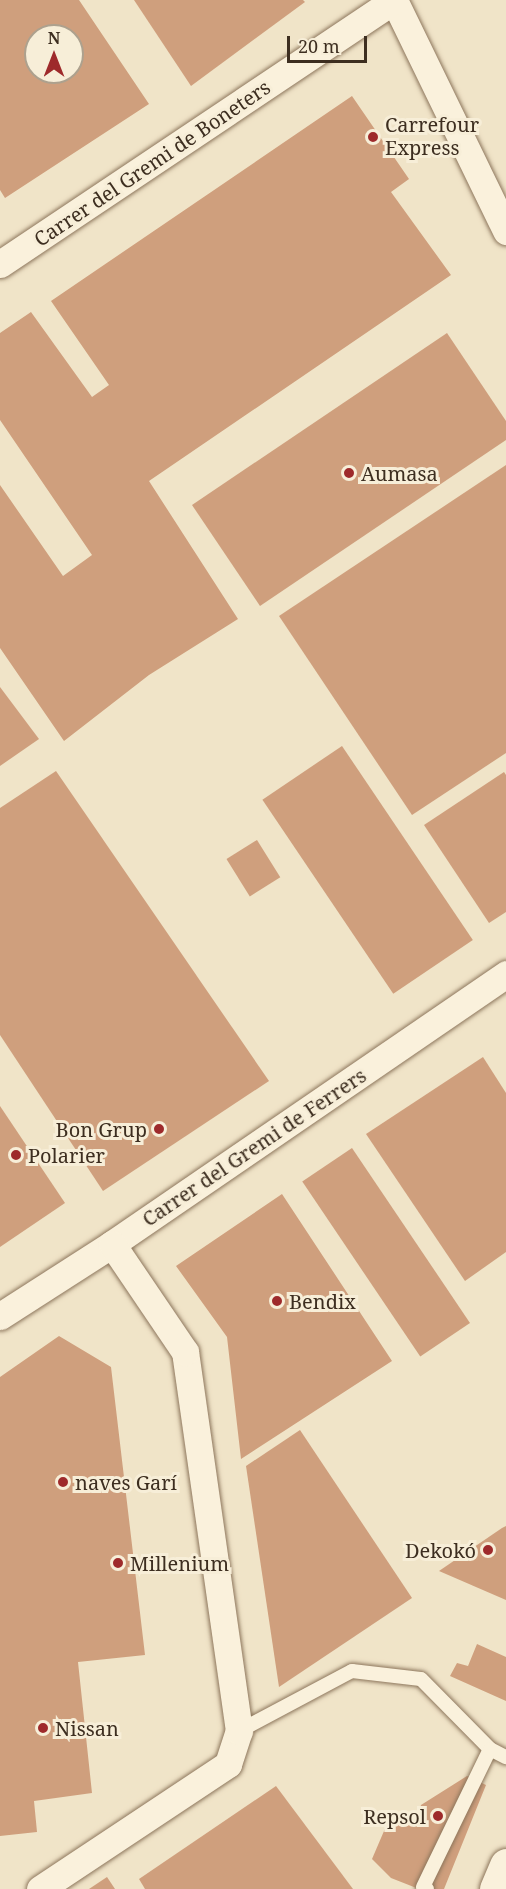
<!DOCTYPE html>
<meta charset="utf-8">
<style>
body{margin:0}
#map{position:relative;width:506px;height:1889px;overflow:hidden;background:#f0e4c8;font-family:"Noto Serif",serif}
div>[style]{position:absolute}
[style*='--x']{left:calc(var(--x)*1px);top:calc(var(--y)*1px);width:calc(var(--w)*1px);rotate:calc(var(--a)*1deg)}
.building>*{inset:0;background:#cf9f7d;transform-origin:0 0}
.roads{filter:drop-shadow(0 0 2px #8d765c) drop-shadow(0 0 2px #8d765c)}
.service>*{height:14px;margin:-7px;padding:0 7px;transform-origin:7px;border-radius:7px;background:#faf1dc}
.minor>*{height:27px;margin:-13.5px;padding:0 13.5px;transform-origin:13.5px;border-radius:13.5px;background:#faf1dc}
.secondary>*{height:33px;margin:-16.5px;padding:0 16.5px;transform-origin:16.5px;border-radius:16.5px;background:#faf1dc}
.dots>*{width:16px;height:16px;translate:-50% -50%;box-sizing:border-box;border:3px solid #f7eed8;border-radius:50%}
span{translate:-50% -50%;white-space:nowrap;text-align:center;line-height:1.15;-webkit-text-stroke:6px #f7eed8;paint-order:stroke}
.poi-label{font-size:20px;color:#3d2e20}
.left{translate:0 -50%;text-align:left}
.right{translate:-100% -50%;text-align:right}
.street-label{font-size:20px;color:#3d2e20}
.north{position:absolute;left:24px;top:24px;width:60px;height:60px;box-sizing:border-box;background:#f7eed8;border:2px solid #ada18e;border-radius:50%;rotate:0deg;font-size:16px;font-weight:700;line-height:24px;text-align:center;color:#3d2e20}
.north::after{content:'';display:block;margin:auto;width:21px;height:27px;background:#9e2a2b;clip-path:polygon(50% 0,100% 100%,50% 72%,0 100%)}
.scale{position:absolute;left:287px;top:36px;width:80px;height:27px;box-sizing:border-box;border:3px solid #3d2e20;border-top:0;padding-left:8px;font-size:18px;line-height:21px;white-space:nowrap;color:#3d2e20;-webkit-text-stroke:4px #f7eed8;paint-order:stroke}
</style>
<div id="map">
<div class="building">
<i style="clip-path:polygon(evenodd,0 0,79px 0,149px 104px,5px 198px,0 190px,0 0,36px 36px,72px 36px,72px 72px,36px 72px,36px 36px)"></i>
<i style="clip-path:polygon(134px 0,303px 0,305px 2px,191px 86px)"></i>
<i style="clip-path:polygon(352px 96px,409px 179px,391px 192px,451px 275px,149px 481px,238px 619px,149px 675px,64px 741px,0 648px,0 485px,63px 576px,92px 555px,0 420px,0 333px,31px 312px,92px 397px,109px 385px,51px 301px)"></i>
<i style="clip-path:polygon(447px 333px,506px 421px,506px 440px,260px 606px,192px 505px)"></i>
<i style="clip-path:polygon(506px 465px,506px 753px,412px 815px,279px 616px)"></i>
<i style="clip-path:polygon(0 687px,39px 739px,0 766px)"></i>
<i style="left:342px;top:746px;width:234px;height:96px;rotate:56deg"></i>
<i style="clip-path:polygon(56px 771px,269px 1081px,103px 1191px,0 1035px,0 808px)"></i>
<i style="clip-path:polygon(504px 772px,506px 775px,506px 912px,489px 923px,424px 825px)"></i>
<i style="left:257px;top:840px;width:44px;height:36px;rotate:58deg"></i>
<i style="clip-path:polygon(483px 1057px,506px 1093px,506px 1252px,465px 1281px,366px 1134px)"></i>
<i style="clip-path:polygon(0 1106px,65px 1203px,0 1247px)"></i>
<i style="left:352px;top:1148px;width:211px;height:60px;rotate:56deg"></i>
<i style="clip-path:polygon(282px 1194px,392px 1361px,241px 1459px,227px 1337px,176px 1266px)"></i>
<i style="clip-path:polygon(59px 1336px,111px 1367px,145px 1655px,78px 1662px,92px 1793px,34px 1801px,37px 1832px,0 1836px,0 1377px)"></i>
<i style="clip-path:polygon(300px 1430px,412px 1598px,279px 1687px,246px 1466px)"></i>
<i style="clip-path:polygon(506px 1526px,506px 1600px,439px 1571px,502px 1528px)"></i>
<i style="clip-path:polygon(477px 1644px,506px 1657px,506px 1701px,450px 1676px,457px 1663px,468px 1666px)"></i>
<i style="clip-path:polygon(467px 1776px,486px 1785px,444px 1889px,419px 1889px,391px 1878px,372px 1859px,387px 1824px,410px 1813px,418px 1816px,421px 1805px)"></i>
<i style="clip-path:polygon(276px 1786px,353px 1889px,145px 1889px,139px 1879px)"></i>
<i style="clip-path:polygon(107px 1877px,115px 1889px,89px 1889px)"></i>
</div>
<div class="roads">
<div class="service">
<i style="--x:239;--y:1731;--w:128;--a:-28"></i>
<i style="--x:352;--y:1671;--w:69;--a:6.6"></i>
<i style="--x:421;--y:1679;--w:98;--a:45.4"></i>
<i style="--x:427;--y:1889;--w:4;--a:-153"></i>
<i style="--x:423;--y:1887;--w:153;--a:-64.1"></i>
<i style="--x:490;--y:1749;--w:18;--a:27"></i>
</div>
<div class="minor">
<i style="--x:394;--y:0;--w:257;--a:64.1"></i>
<i style="--x:0;--y:264;--w:475;--a:-33.8"></i>
<i style="--x:0;--y:1316;--w:133;--a:-32.7"></i>
<i style="--x:112;--y:1244;--w:478;--a:-34.4"></i>
<i style="--x:40;--y:1889;--w:226;--a:-33.6"></i>
<i style="--x:228;--y:1764;--w:35;--a:-72"></i>
<i style="--x:239;--y:1731;--w:383;--a:-98.1"></i>
<i style="--x:185;--y:1352;--w:130;--a:-124.1"></i>
</div>
<div class="secondary">
<i style="--x:496;--y:1889;--w:26;--a:-67"></i>
</div>
</div>
<div class="dots">
<i style="left:373px;top:137px;background:#9e2a2b"></i>
<i style="left:349px;top:473px;background:#9e2a2b"></i>
<i style="left:159px;top:1129px;background:#9e2a2b"></i>
<i style="left:16px;top:1155px;background:#9e2a2b"></i>
<i style="left:277px;top:1301px;background:#9e2a2b"></i>
<i style="left:63px;top:1482px;background:#9e2a2b"></i>
<i style="left:488px;top:1550px;background:#9e2a2b"></i>
<i style="left:118px;top:1563px;background:#9e2a2b"></i>
<i style="left:43px;top:1728px;background:#9e2a2b"></i>
<i style="left:438px;top:1816px;background:#9e2a2b"></i>
</div>
<div class="poi-label">
<span class="left" style="left:385px;top:136px">Carrefour<br>Express</span>
<span class="left" style="left:361px;top:473px">Aumasa</span>
<span class="right" style="left:147px;top:1129px">Bon Grup</span>
<span class="left" style="left:28px;top:1155px">Polarier</span>
<span class="left" style="left:289px;top:1301px">Bendix</span>
<span class="left" style="left:75px;top:1482px">naves Garí</span>
<span class="right" style="left:476px;top:1550px">Dekokó</span>
<span class="left" style="left:130px;top:1563px">Millenium</span>
<span class="left" style="left:55px;top:1728px">Nissan</span>
<span class="right" style="left:426px;top:1816px">Repsol</span>
</div>
<div class="street-label">
<span style="left:152px;top:163px;rotate:-34deg">Carrer del Gremi de Boneters</span>
<span style="left:254px;top:1147px;rotate:-34deg">Carrer del Gremi de Ferrers</span>
</div>
<div class="north">N</div>
<div class="scale">20 m</div>
</div>
